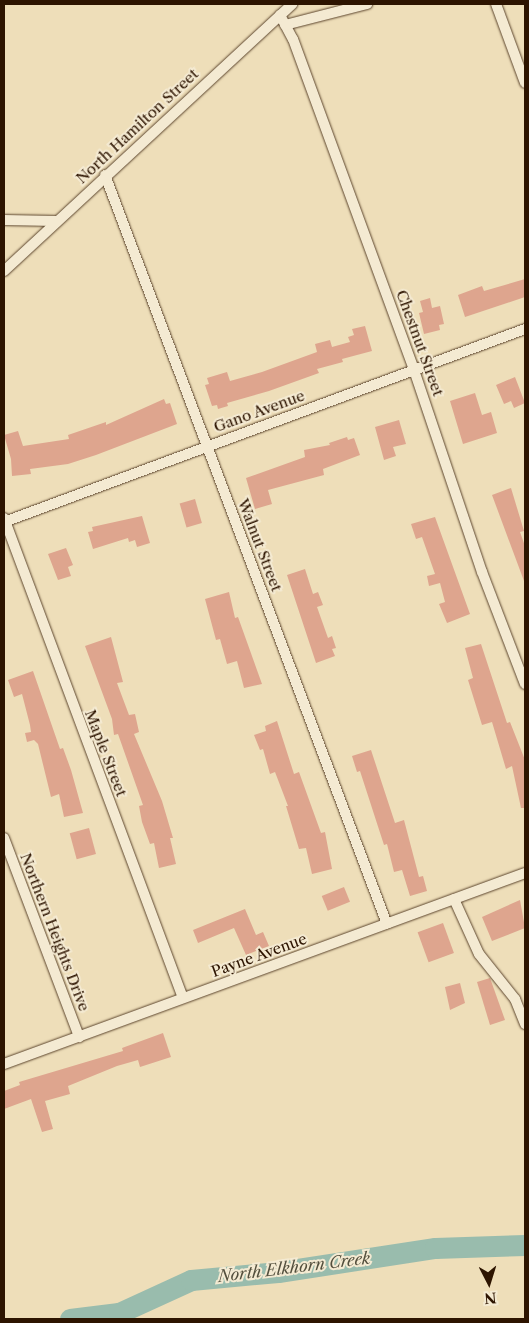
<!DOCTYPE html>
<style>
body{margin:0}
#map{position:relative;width:529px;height:1323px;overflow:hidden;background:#eedeb9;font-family:"Libre Caslon Text",serif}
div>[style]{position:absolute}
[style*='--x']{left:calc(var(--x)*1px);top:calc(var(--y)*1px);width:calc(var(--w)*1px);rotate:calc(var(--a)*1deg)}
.river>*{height:21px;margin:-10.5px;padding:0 10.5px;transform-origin:10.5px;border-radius:10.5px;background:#99bcad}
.building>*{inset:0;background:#dea58e;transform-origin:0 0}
.roads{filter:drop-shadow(0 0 1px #5d462e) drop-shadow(0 0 1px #5d462e)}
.street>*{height:10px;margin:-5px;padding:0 5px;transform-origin:5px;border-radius:5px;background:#f4ead2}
span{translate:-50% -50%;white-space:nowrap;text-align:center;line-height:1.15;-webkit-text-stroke:4px #f4ead2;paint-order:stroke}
.street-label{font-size:15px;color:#2d1400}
.water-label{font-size:16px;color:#534f3d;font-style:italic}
.frame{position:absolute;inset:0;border:5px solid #2d1400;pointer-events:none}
.north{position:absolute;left:464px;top:1258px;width:50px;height:50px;-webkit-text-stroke:4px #f4ead2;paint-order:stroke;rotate:175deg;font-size:14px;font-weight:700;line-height:20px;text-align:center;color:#2d1400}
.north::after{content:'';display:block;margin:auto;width:18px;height:22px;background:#2d1400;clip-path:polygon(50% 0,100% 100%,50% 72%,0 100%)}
</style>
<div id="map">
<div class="river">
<i style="--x:70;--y:1319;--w:49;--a:-7"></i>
<i style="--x:119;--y:1313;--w:79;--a:-24.6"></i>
<i style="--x:191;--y:1280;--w:87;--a:-5.3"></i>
<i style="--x:278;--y:1272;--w:159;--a:-8.7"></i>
<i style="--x:435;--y:1248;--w:90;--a:-1.9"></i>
</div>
<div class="building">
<i style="clip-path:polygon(525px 279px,525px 297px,465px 317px,458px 295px,482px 286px,484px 291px)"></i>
<i style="clip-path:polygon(430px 298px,432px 308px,440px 306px,444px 324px,439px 325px,440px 330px,424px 334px,419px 313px,423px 312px,420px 301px)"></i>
<i style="clip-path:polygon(365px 326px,372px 351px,342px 359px,343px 362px,317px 369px,319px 373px,269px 391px,227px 403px,228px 406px,218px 409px,217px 405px,212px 406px,205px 385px,209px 384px,207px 378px,227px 372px,230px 381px,262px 372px,317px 352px,315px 344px,330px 340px,332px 347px,350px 342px,348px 337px,354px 335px,352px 329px)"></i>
<i style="clip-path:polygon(515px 377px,525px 403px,514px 408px,511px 401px,504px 404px,496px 385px)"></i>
<i style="clip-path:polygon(475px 393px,482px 415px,491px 412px,497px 433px,463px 444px,450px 401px)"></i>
<i style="clip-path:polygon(164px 399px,166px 404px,170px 403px,177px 424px,96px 455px,68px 464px,30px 469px,31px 474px,12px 476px,11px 459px,4px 435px,18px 431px,23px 446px,69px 439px,68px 435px,106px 422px,106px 425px)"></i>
<i style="clip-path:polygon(399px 420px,406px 444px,393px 447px,396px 456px,384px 460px,375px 427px)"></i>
<i style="clip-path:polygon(347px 437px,348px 440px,354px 438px,360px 455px,323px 469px,324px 475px,268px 490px,272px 504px,255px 509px,246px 478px,305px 457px,304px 450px,330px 445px,329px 443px)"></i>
<i style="clip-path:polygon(511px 488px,524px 531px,520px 532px,525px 546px,524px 581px,492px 495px)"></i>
<i style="left:195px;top:499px;width:25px;height:16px;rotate:74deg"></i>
<i style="clip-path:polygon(142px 516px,150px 543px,137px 547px,135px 540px,129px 542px,128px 538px,93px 549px,88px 532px,93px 531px,92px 527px)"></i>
<i style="clip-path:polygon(435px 517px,470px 614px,447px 623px,439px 604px,445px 602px,440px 583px,429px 586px,427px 576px,435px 574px,422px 537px,416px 539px,411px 524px)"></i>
<i style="clip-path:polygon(66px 548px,73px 565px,68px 567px,71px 576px,58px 580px,48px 554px)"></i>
<i style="clip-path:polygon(305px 569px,313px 594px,318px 592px,323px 605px,317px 607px,328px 638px,332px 636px,336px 648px,332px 649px,335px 656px,316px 663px,287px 575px)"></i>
<i style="clip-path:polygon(229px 592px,235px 618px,238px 617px,262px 684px,244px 688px,237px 661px,227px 664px,220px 639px,216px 640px,205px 599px)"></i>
<i style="clip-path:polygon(111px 637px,123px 682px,117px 683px,129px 715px,135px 714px,139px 732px,134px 734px,162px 801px,173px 838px,170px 838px,176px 864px,159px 868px,154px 843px,150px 844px,142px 822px,139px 806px,143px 805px,118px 734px,114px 735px,112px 719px,85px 646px)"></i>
<i style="clip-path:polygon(481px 644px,507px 723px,510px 722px,525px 760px,525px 808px,521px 808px,512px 766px,506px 769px,492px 722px,482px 725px,468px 680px,473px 678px,465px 648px)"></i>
<i style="clip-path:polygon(33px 671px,60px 749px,63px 748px,71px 770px,83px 813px,64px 817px,59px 794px,51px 797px,38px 744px,34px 740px,27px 742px,25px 733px,31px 732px,30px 725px,22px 694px,14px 697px,8px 680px)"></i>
<i style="clip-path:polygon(277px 721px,294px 774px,299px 772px,321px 833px,325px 832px,332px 869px,312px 874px,306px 848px,299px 849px,286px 806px,288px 806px,275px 772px,270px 774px,263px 749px,260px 750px,254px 735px,266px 731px,265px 726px)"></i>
<i style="clip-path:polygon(371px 750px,395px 823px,404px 820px,419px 877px,423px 876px,427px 891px,410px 896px,402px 870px,394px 872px,387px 844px,384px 845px,360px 771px,357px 772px,352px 756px)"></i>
<i style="left:89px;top:828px;width:27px;height:20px;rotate:75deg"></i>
<i style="left:344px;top:887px;width:16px;height:24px;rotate:68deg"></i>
<i style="clip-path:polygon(520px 900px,525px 928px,492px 941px,482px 917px)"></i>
<i style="clip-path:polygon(245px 909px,256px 935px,263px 932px,269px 946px,246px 955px,234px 928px,198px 943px,193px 930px)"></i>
<i style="left:443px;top:923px;width:32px;height:27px;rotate:70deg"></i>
<i style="clip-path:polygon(490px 978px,505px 1020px,490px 1025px,477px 982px)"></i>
<i style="clip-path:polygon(460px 983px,465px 1003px,450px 1010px,445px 987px)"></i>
<i style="clip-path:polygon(163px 1033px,171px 1057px,140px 1067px,138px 1060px,117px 1066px,68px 1086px,70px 1094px,45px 1101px,53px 1129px,42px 1132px,31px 1099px,4px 1109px,4px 1091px,20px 1085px,19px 1082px,123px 1051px,122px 1048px)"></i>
</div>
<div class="roads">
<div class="street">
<i style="--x:496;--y:4;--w:84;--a:69.8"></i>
<i style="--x:280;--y:15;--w:27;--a:62"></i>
<i style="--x:293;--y:39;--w:352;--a:69.9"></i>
<i style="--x:414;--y:370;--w:213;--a:71.4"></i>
<i style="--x:482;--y:572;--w:120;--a:69"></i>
<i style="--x:285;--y:25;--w:85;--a:-14.4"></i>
<i style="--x:105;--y:175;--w:800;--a:69.37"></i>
<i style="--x:4;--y:220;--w:52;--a:1.1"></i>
<i style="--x:4;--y:271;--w:393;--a:-42.8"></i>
<i style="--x:4;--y:518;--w:512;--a:69.55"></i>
<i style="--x:4;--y:522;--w:556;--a:-20.33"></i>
<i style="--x:4;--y:838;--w:213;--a:69.3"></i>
<i style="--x:454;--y:899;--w:60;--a:65.6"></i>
<i style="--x:479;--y:954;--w:58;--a:51.3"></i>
<i style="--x:515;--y:999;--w:27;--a:68"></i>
<i style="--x:4;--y:1064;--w:555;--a:-20.13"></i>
</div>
</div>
<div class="street-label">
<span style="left:137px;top:126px;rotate:-43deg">North Hamilton Street</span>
<span style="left:420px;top:343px;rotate:70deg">Chestnut Street</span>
<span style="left:259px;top:411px;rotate:-20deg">Gano Avenue</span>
<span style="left:260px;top:545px;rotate:69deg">Walnut Street</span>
<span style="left:106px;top:753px;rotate:69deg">Maple Street</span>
<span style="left:55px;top:932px;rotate:69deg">Northern Heights Drive</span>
<span style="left:259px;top:955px;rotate:-20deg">Payne Avenue</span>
</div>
<div class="water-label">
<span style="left:294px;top:1267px;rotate:-7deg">North Elkhorn Creek</span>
</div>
<div class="frame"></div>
<div class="north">N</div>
</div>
